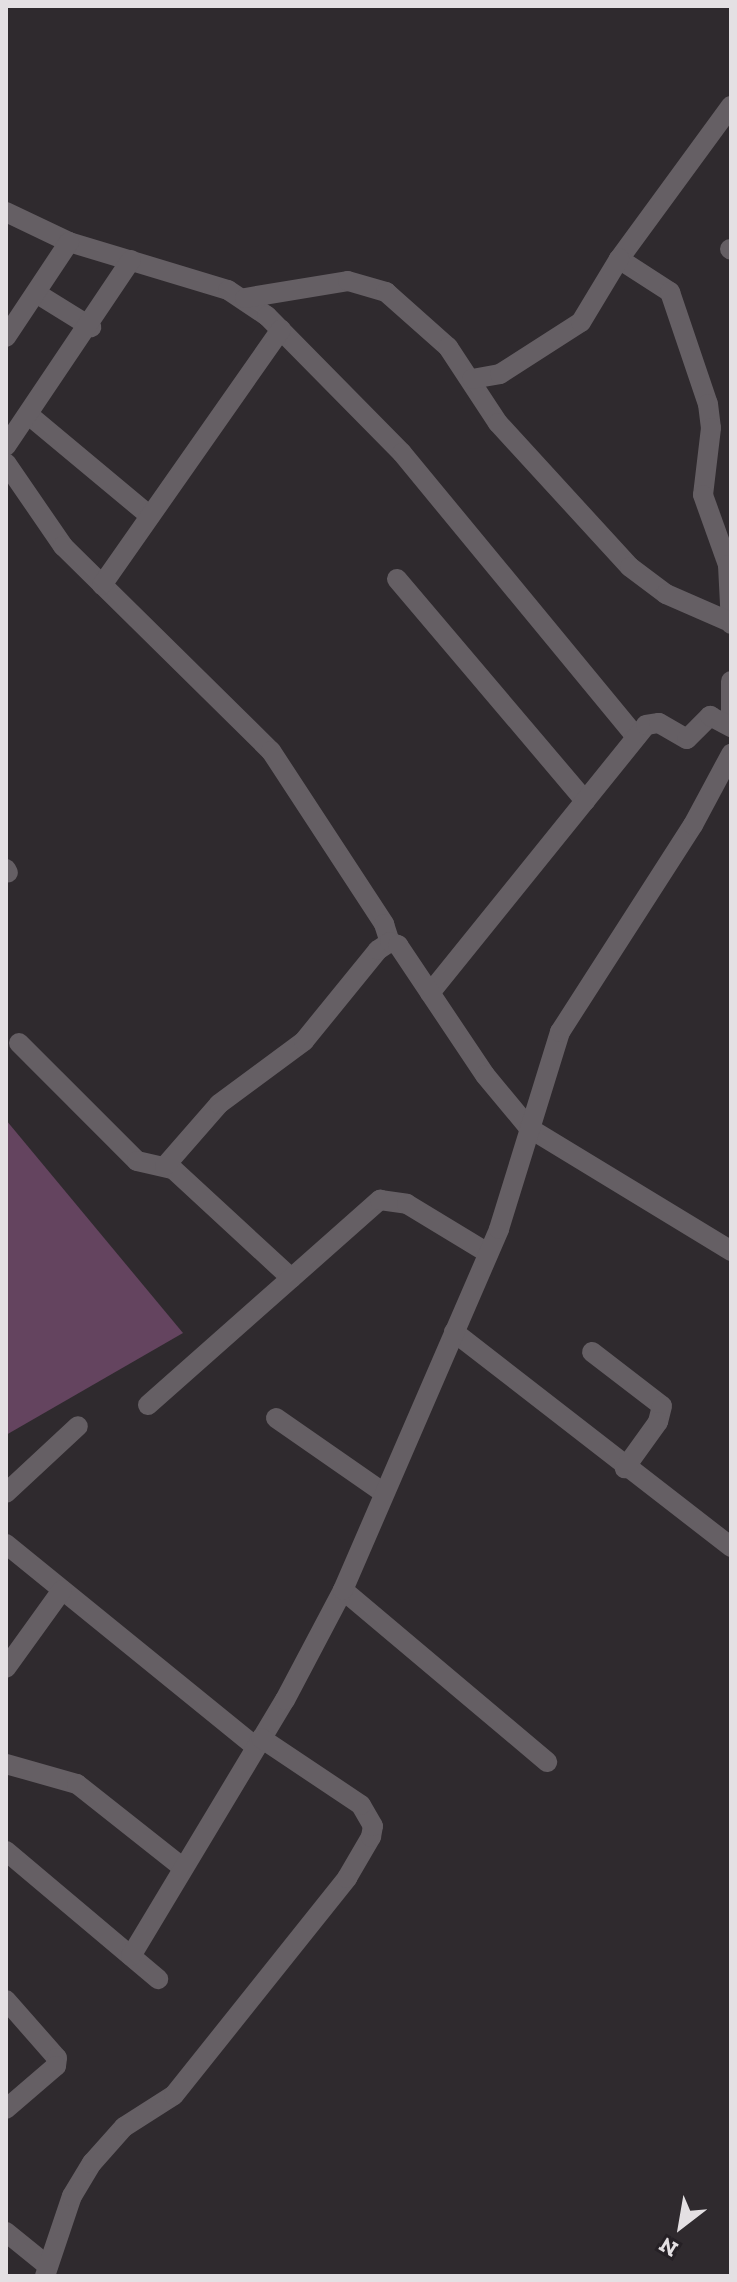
<!DOCTYPE html>
<style>
body{margin:0}
#map{position:relative;width:737px;height:2282px;overflow:hidden;background:#2f2a2e;font-family:"Zilla Slab",serif}
div>[style]{position:absolute}
[style*='--x']{left:calc(var(--x)*1px);top:calc(var(--y)*1px);width:calc(var(--w)*1px);rotate:calc(var(--a)*1deg)}
.green>*{inset:0;background:#64445f}
.minor>*{height:20px;margin:-10px;padding:0 10px;transform-origin:10px;border-radius:10px;background:#655f64}
span{translate:-50% -50%;white-space:nowrap;text-align:center;line-height:1.15;-webkit-text-stroke:7px #252025;paint-order:stroke}
.frame{position:absolute;inset:0;border:8px solid #e4e0e3;pointer-events:none}
.north{position:absolute;left:641px;top:2186px;width:80px;height:80px;-webkit-text-stroke:6px #252025;paint-order:stroke;rotate:211deg;font-size:22px;font-weight:700;line-height:32px;text-align:center;color:#e4e0e3}
.north::after{content:'';display:block;margin:auto;width:28px;height:36px;background:#e4e0e3;clip-path:polygon(50% 0,100% 100%,50% 72%,0 100%)}
</style>
<div id="map">
<div class="green">
<i style="clip-path:polygon(6px 1120px,183px 1333px,6px 1435px)"></i>
</div>
<div class="minor">
<i style="--x:731;--y:106;--w:190;--a:126.2"></i>
<i style="--x:619;--y:259;--w:61;--a:32.9"></i>
<i style="--x:670;--y:292;--w:118;--a:71.3"></i>
<i style="--x:708;--y:404;--w:24;--a:83"></i>
<i style="--x:711;--y:428;--w:67;--a:96.8"></i>
<i style="--x:703;--y:495;--w:74;--a:70.3"></i>
<i style="--x:728;--y:565;--w:59;--a:87.1"></i>
<i style="--x:6;--y:212;--w:70;--a:25.5"></i>
<i style="--x:69;--y:242;--w:166;--a:16.8"></i>
<i style="--x:228;--y:290;--w:47;--a:33.7"></i>
<i style="--x:267;--y:316;--w:192;--a:45.4"></i>
<i style="--x:402;--y:453;--w:368;--a:50.5"></i>
<i style="--x:730;--y:249;--w:1;--a:45"></i>
<i style="--x:36;--y:293;--w:65;--a:31.7"></i>
<i style="--x:245;--y:298;--w:104;--a:-9.4"></i>
<i style="--x:348;--y:281;--w:40;--a:16"></i>
<i style="--x:386;--y:292;--w:83;--a:41.6"></i>
<i style="--x:448;--y:347;--w:91;--a:56.7"></i>
<i style="--x:498;--y:423;--w:195;--a:47.5"></i>
<i style="--x:630;--y:567;--w:45;--a:36.9"></i>
<i style="--x:666;--y:594;--w:70;--a:23.6"></i>
<i style="--x:6;--y:337;--w:114;--a:-56.4"></i>
<i style="--x:472;--y:379;--w:28;--a:-10"></i>
<i style="--x:500;--y:374;--w:96;--a:-32.7"></i>
<i style="--x:581;--y:322;--w:74;--a:-58.9"></i>
<i style="--x:30;--y:416;--w:156;--a:39.8"></i>
<i style="--x:6;--y:446;--w:224;--a:-56.1"></i>
<i style="--x:6;--y:463;--w:101;--a:55.5"></i>
<i style="--x:63;--y:546;--w:292;--a:44.6"></i>
<i style="--x:271;--y:751;--w:207;--a:56.8"></i>
<i style="--x:384;--y:924;--w:19;--a:72"></i>
<i style="--x:397;--y:579;--w:291;--a:49.7"></i>
<i style="--x:102;--y:585;--w:312;--a:-55"></i>
<i style="--x:731;--y:681;--w:33;--a:90"></i>
<i style="--x:6;--y:869;--w:4;--a:63"></i>
<i style="--x:430;--y:993;--w:344;--a:-51.1"></i>
<i style="--x:646;--y:725;--w:13;--a:-9"></i>
<i style="--x:659;--y:723;--w:32;--a:30"></i>
<i style="--x:687;--y:739;--w:33;--a:-45"></i>
<i style="--x:710;--y:716;--w:24;--a:28"></i>
<i style="--x:19;--y:1043;--w:167;--a:45"></i>
<i style="--x:137;--y:1161;--w:37;--a:13"></i>
<i style="--x:173;--y:1169;--w:161;--a:42.7"></i>
<i style="--x:165;--y:1166;--w:82;--a:-48.9"></i>
<i style="--x:219;--y:1104;--w:106;--a:-36.5"></i>
<i style="--x:304;--y:1041;--w:117;--a:-50.9"></i>
<i style="--x:378;--y:950;--w:14;--a:-34"></i>
<i style="--x:390;--y:942;--w:9;--a:21"></i>
<i style="--x:398;--y:945;--w:156;--a:56.2"></i>
<i style="--x:485;--y:1075;--w:69;--a:50.3"></i>
<i style="--x:529;--y:1128;--w:237;--a:31.3"></i>
<i style="--x:454;--y:1332;--w:351;--a:37.8"></i>
<i style="--x:592;--y:1352;--w:88;--a:37.6"></i>
<i style="--x:662;--y:1406;--w:16;--a:104"></i>
<i style="--x:658;--y:1422;--w:57;--a:125.7"></i>
<i style="--x:148;--y:1405;--w:310;--a:-41.5"></i>
<i style="--x:380;--y:1200;--w:27;--a:8"></i>
<i style="--x:407;--y:1204;--w:95;--a:31.2"></i>
<i style="--x:276;--y:1418;--w:131;--a:34.8"></i>
<i style="--x:6;--y:1493;--w:98;--a:-42.9"></i>
<i style="--x:6;--y:1544;--w:322;--a:39.1"></i>
<i style="--x:343;--y:1590;--w:267;--a:40.1"></i>
<i style="--x:6;--y:1668;--w:96;--a:-54.3"></i>
<i style="--x:6;--y:1764;--w:74;--a:15.7"></i>
<i style="--x:77;--y:1784;--w:134;--a:38.3"></i>
<i style="--x:6;--y:1851;--w:199;--a:40.1"></i>
<i style="--x:131;--y:1956;--w:299;--a:-59"></i>
<i style="--x:285;--y:1700;--w:124;--a:-62.2"></i>
<i style="--x:343;--y:1590;--w:393;--a:-66.6"></i>
<i style="--x:499;--y:1229;--w:206;--a:-72.8"></i>
<i style="--x:560;--y:1032;--w:246;--a:-57.3"></i>
<i style="--x:693;--y:825;--w:81;--a:-61.8"></i>
<i style="--x:6;--y:2000;--w:77;--a:48.7"></i>
<i style="--x:57;--y:2058;--w:8;--a:97"></i>
<i style="--x:56;--y:2066;--w:66;--a:139.3"></i>
<i style="--x:6;--y:2232;--w:54;--a:39"></i>
<i style="--x:45;--y:2276;--w:84;--a:-71.4"></i>
<i style="--x:72;--y:2196;--w:39;--a:-59"></i>
<i style="--x:92;--y:2163;--w:48;--a:-48.4"></i>
<i style="--x:124;--y:2127;--w:59;--a:-32.6"></i>
<i style="--x:174;--y:2095;--w:278;--a:-51.4"></i>
<i style="--x:347;--y:1878;--w:48;--a:-59.7"></i>
<i style="--x:371;--y:1837;--w:11;--a:-80"></i>
<i style="--x:373;--y:1826;--w:24;--a:-120"></i>
<i style="--x:361;--y:1805;--w:120;--a:-146.2"></i>
</div>
<div class="frame"></div>
<div class="north">N</div>
</div>
